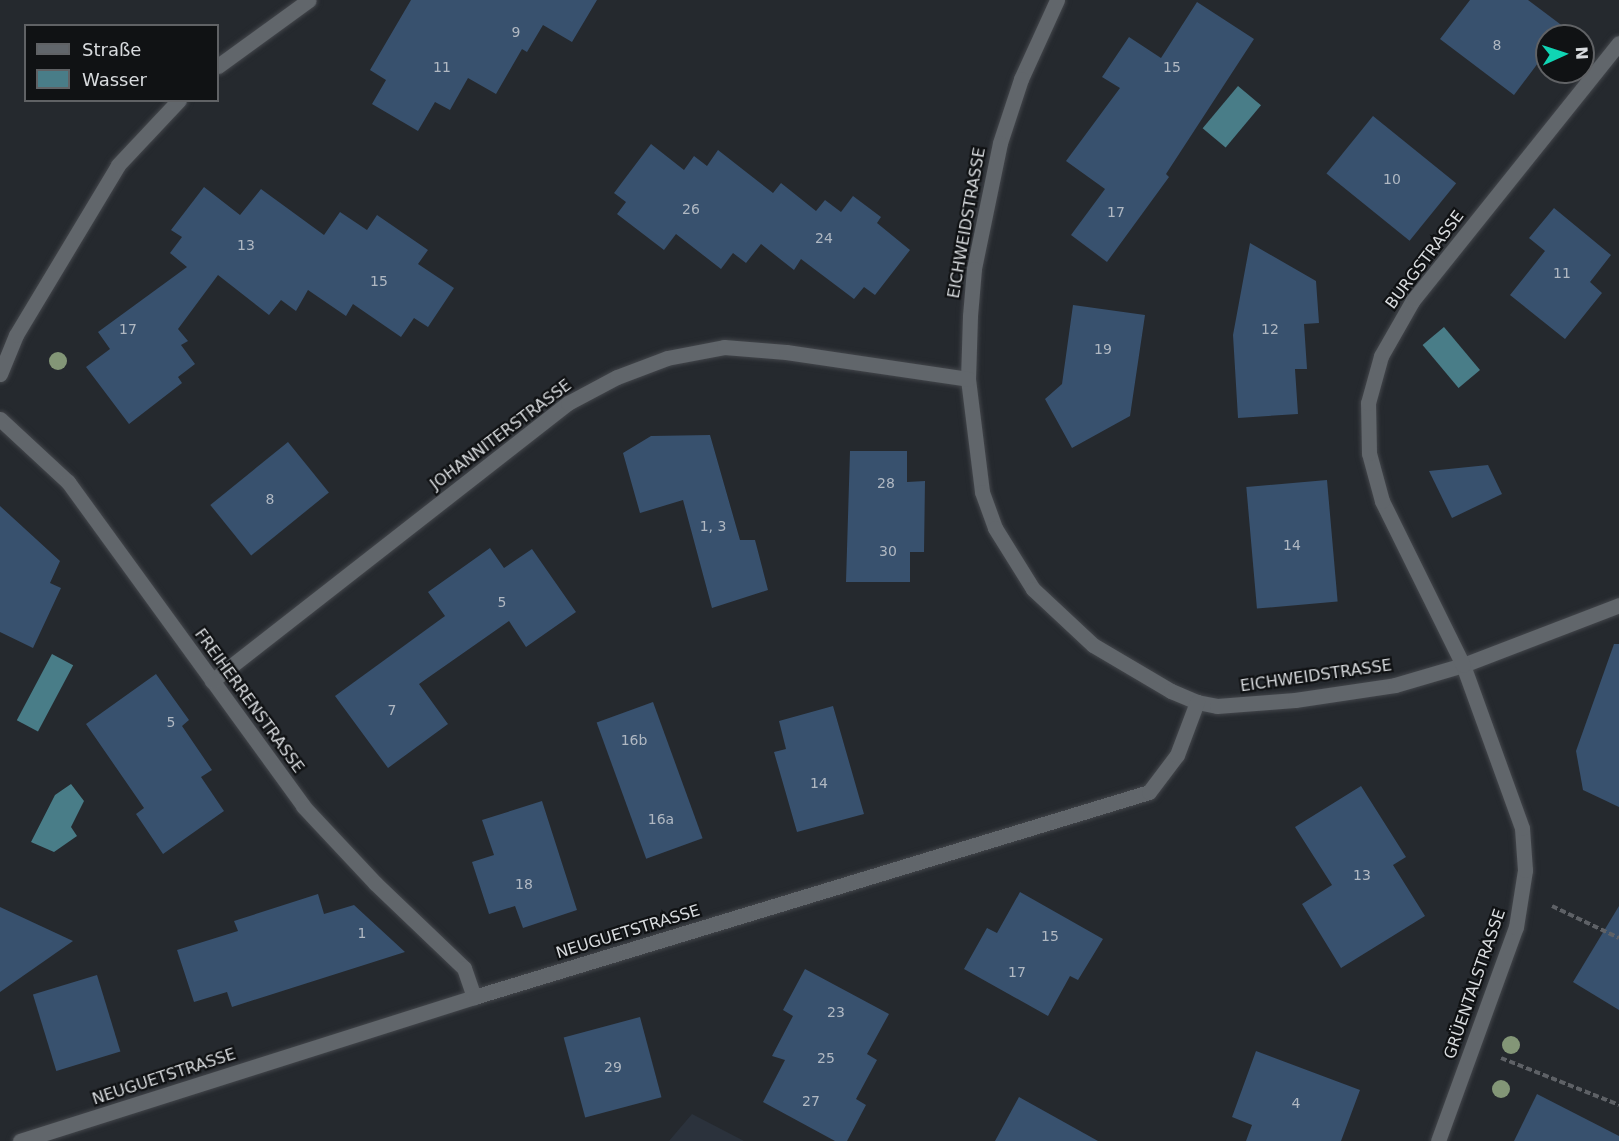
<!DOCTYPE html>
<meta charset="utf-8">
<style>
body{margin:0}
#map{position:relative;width:1619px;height:1141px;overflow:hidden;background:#25292e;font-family:"DejaVu Sans",sans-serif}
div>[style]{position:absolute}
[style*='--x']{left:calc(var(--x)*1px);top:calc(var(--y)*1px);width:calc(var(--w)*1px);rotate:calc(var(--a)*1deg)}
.built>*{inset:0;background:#2b323c}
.water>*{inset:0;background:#497d88;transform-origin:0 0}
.building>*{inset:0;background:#38516e;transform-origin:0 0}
.path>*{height:4px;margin-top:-2px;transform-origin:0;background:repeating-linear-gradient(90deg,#5e6166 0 6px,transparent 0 9px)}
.roads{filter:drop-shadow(0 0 2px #43464b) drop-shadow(0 0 2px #43464b)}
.street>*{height:15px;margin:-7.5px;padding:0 7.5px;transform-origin:7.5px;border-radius:7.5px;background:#61666b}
.trees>*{width:18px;height:18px;margin:-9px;border-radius:50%;background:#839677}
span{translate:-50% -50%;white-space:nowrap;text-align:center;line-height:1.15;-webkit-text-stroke:4.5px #101214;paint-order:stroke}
.number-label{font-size:14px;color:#b0b8c2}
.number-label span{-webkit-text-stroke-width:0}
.street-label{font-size:16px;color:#d8dbde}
.legend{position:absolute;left:24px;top:24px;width:195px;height:78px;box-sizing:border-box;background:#101214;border:2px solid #606265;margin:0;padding:8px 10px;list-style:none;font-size:18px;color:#d8dbde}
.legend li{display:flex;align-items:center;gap:12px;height:30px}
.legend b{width:30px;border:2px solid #606265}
.north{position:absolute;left:1535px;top:24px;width:60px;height:60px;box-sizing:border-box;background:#101214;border:2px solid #606265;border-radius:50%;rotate:87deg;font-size:16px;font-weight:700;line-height:24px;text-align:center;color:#d8dbde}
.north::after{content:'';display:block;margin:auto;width:21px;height:27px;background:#10d5b4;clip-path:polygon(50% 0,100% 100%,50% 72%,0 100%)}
</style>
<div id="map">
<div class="built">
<i style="clip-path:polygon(692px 1114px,744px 1141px,669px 1141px)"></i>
</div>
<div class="water">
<i style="left:1238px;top:86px;width:30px;height:55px;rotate:40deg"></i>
<i style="left:1444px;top:327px;width:56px;height:28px;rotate:50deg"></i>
<i style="left:52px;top:654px;width:24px;height:75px;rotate:28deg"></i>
<i style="clip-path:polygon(71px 784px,84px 801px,71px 827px,77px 836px,54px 852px,31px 842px,55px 795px)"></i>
</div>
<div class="building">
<i style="clip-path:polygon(411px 0,597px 0,572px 42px,543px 25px,527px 52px,522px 49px,496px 94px,468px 78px,450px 110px,435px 102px,418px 131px,372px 104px,386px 80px,370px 70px)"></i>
<i style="clip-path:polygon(1470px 0,1528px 0,1564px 27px,1558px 36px,1547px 36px,1547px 51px,1514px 95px,1440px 39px)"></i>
<i style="clip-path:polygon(1197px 2px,1254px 39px,1166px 174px,1169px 177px,1107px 262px,1071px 235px,1105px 189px,1066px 161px,1120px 88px,1102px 77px,1129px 37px,1161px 58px)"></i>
<i style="left:1373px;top:116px;width:107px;height:74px;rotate:39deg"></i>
<i style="clip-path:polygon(651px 144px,684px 170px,694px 156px,707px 166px,718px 150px,773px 193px,781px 183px,816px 211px,825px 200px,841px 212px,853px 196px,881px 217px,877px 223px,910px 250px,875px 295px,864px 287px,854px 299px,801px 259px,794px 270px,761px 244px,746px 263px,733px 253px,721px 269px,676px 234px,664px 250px,617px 214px,626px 202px,614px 193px)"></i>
<i style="clip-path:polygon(204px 187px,240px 215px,261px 189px,324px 235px,340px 212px,367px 230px,377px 215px,428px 250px,418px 264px,454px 288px,428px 327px,414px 318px,401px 337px,353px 304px,346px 316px,308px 290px,296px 311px,281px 300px,269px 315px,218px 275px,178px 329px,188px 341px,181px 345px,195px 364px,178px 377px,182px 383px,129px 424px,86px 367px,110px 349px,98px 332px,187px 267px,170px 253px,182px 237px,171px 230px)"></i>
<i style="clip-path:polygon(1554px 208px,1611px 255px,1590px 282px,1602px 293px,1565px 339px,1510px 295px,1545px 251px,1529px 238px)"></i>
<i style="clip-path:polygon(1250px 243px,1316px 281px,1319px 323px,1304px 324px,1307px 369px,1295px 369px,1298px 414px,1238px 418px,1233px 335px)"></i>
<i style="clip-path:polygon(1073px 305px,1145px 315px,1130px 416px,1072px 448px,1045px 399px,1062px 384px)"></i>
<i style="clip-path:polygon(710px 435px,740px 540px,755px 540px,768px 590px,712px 608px,683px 500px,640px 513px,623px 453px,651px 436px)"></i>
<i style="left:288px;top:442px;width:65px;height:100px;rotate:51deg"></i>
<i style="clip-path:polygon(850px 451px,907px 451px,907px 482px,925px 481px,924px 552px,910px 552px,910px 582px,846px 582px)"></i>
<i style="clip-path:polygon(1488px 465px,1502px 494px,1452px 518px,1429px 471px)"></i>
<i style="left:1327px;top:480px;width:122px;height:81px;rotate:85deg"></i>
<i style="clip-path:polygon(0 506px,60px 561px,50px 583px,61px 588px,33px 648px,0 632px)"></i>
<i style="clip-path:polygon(490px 548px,504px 568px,532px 549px,576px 612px,526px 647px,509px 621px,419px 684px,448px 724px,388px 768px,335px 696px,445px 616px,428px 592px)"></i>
<i style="clip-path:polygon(1614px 644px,1619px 644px,1619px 807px,1583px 790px,1576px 751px)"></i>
<i style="clip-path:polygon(156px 674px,189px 720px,182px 726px,212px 770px,201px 777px,224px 811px,163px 854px,136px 814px,144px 808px,86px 724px)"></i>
<i style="left:653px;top:702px;width:145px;height:60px;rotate:70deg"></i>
<i style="clip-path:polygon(833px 706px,864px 814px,797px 832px,774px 752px,786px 749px,779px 721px)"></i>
<i style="clip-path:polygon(1361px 786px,1406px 857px,1393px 865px,1425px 916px,1341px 968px,1302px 904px,1332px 885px,1295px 827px)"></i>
<i style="clip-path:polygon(542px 801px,577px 910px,523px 928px,515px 906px,489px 914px,472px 862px,494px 855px,482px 820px)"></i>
<i style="clip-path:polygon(1020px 892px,1103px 939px,1078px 980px,1070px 976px,1048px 1016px,964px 969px,987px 928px,997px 933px)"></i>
<i style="clip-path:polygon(318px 894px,324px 914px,354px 905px,405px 952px,232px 1007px,227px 992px,194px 1002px,177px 950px,238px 931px,234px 921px)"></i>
<i style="clip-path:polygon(1619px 906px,1619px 1010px,1573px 982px)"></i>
<i style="clip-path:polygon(0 907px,73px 941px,0 992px)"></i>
<i style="clip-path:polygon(805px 969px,889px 1014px,867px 1054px,877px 1060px,856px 1099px,866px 1105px,847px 1141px,835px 1141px,763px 1102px,785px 1060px,772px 1056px,793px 1016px,783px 1010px)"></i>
<i style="left:97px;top:975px;width:80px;height:67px;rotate:73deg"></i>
<i style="left:640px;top:1017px;width:83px;height:79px;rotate:75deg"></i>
<i style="clip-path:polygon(1256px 1051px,1360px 1090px,1341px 1141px,1246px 1141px,1252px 1125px,1232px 1117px)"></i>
<i style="clip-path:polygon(1537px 1094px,1619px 1136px,1619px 1141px,1514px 1141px)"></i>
<i style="clip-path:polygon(1019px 1097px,1098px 1141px,995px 1141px)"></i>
</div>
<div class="path">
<i style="--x:1552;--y:906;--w:74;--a:25.5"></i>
<i style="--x:1501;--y:1058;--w:127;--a:21.7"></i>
</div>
<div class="roads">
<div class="street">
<i style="--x:1057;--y:0;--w:87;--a:114.5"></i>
<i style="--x:1021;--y:79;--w:67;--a:108.2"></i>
<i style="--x:1000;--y:143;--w:129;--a:101.7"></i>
<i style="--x:974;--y:269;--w:47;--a:94.9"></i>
<i style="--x:970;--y:316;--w:63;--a:91.8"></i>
<i style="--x:968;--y:379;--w:114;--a:82.9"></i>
<i style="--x:982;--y:492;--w:38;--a:70"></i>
<i style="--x:995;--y:528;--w:72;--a:58.1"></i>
<i style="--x:1033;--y:589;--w:82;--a:43"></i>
<i style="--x:1093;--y:645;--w:91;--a:30.5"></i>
<i style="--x:1171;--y:691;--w:28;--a:23"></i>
<i style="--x:1197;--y:702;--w:20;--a:11"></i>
<i style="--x:1217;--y:706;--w:78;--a:-4.4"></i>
<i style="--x:1295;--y:700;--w:101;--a:-8.5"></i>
<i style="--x:1395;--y:685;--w:71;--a:-16.4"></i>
<i style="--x:1463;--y:665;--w:167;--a:-21"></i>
<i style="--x:218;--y:66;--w:112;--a:-36"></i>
<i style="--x:0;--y:374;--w:42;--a:-67.7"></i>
<i style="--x:16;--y:335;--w:198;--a:-59"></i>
<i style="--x:118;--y:165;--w:89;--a:-46.8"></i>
<i style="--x:0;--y:419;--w:93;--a:42.8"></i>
<i style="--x:68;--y:482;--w:400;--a:54"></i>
<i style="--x:303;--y:806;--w:105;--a:46.9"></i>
<i style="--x:375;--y:883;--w:123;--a:43.7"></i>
<i style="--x:464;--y:968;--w:31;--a:71"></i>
<i style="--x:212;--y:681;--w:452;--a:-38"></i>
<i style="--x:568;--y:403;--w:55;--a:-28"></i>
<i style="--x:617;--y:377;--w:53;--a:-20.8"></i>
<i style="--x:667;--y:358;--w:58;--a:-10.9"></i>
<i style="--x:724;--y:347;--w:62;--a:4.6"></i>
<i style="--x:786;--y:352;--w:184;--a:8.4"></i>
<i style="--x:20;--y:1141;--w:476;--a:-17.6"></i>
<i style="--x:474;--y:997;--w:705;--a:-16.89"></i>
<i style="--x:1149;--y:792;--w:46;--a:-52.9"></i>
<i style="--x:1177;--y:755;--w:57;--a:-69.3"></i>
<i style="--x:1438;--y:1141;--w:228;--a:-70"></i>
<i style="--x:1516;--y:927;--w:58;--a:-81"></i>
<i style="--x:1525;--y:870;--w:42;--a:-94.1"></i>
<i style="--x:1522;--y:828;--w:173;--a:-109.9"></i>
<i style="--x:1463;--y:665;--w:183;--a:-116.3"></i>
<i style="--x:1382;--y:501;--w:50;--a:-105.2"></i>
<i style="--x:1369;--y:453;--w:50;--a:-91.1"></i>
<i style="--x:1368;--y:403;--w:49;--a:-74.5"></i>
<i style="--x:1381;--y:356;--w:64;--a:-60.3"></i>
<i style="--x:1413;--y:300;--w:329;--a:-51.3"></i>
</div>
</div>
<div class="trees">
<i style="left:58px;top:361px"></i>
<i style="left:1511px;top:1045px"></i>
<i style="left:1501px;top:1089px"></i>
</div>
<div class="number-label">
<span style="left:516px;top:32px">9</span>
<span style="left:1497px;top:45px">8</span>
<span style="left:442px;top:67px">11</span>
<span style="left:1172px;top:67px">15</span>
<span style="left:1392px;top:179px">10</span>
<span style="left:691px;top:209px">26</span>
<span style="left:1116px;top:212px">17</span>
<span style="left:824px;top:238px">24</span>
<span style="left:246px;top:245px">13</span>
<span style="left:1562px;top:273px">11</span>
<span style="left:379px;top:281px">15</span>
<span style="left:128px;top:329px">17</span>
<span style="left:1270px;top:329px">12</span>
<span style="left:1103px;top:349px">19</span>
<span style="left:886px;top:483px">28</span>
<span style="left:270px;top:499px">8</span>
<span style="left:713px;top:526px">1, 3</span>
<span style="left:1292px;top:545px">14</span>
<span style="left:888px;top:551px">30</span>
<span style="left:502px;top:602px">5</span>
<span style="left:392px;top:710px">7</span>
<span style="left:171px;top:722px">5</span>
<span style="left:634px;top:740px">16b</span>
<span style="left:819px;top:783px">14</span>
<span style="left:661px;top:819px">16a</span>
<span style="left:1362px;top:875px">13</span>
<span style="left:524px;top:884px">18</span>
<span style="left:362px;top:933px">1</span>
<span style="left:1050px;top:936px">15</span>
<span style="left:1017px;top:972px">17</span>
<span style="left:836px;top:1012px">23</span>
<span style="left:826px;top:1058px">25</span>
<span style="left:613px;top:1067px">29</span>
<span style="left:811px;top:1101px">27</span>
<span style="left:1296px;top:1103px">4</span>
</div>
<div class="street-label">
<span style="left:967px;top:223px;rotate:-80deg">EICHWEIDSTRASSE</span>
<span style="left:1425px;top:260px;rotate:-53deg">BURGSTRASSE</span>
<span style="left:501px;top:435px;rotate:-37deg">JOHANNITERSTRASSE</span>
<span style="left:1316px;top:676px;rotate:-8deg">EICHWEIDSTRASSE</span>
<span style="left:249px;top:701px;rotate:54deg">FREIHERRENSTRASSE</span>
<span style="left:628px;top:932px;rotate:-17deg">NEUGUETSTRASSE</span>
<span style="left:1475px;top:984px;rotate:-71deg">GRÜENTALSTRASSE</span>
<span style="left:164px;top:1077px;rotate:-18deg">NEUGUETSTRASSE</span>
</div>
<ul class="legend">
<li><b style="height:8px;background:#61666b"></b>Straße</li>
<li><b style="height:16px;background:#497d88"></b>Wasser</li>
</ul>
<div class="north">N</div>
</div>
